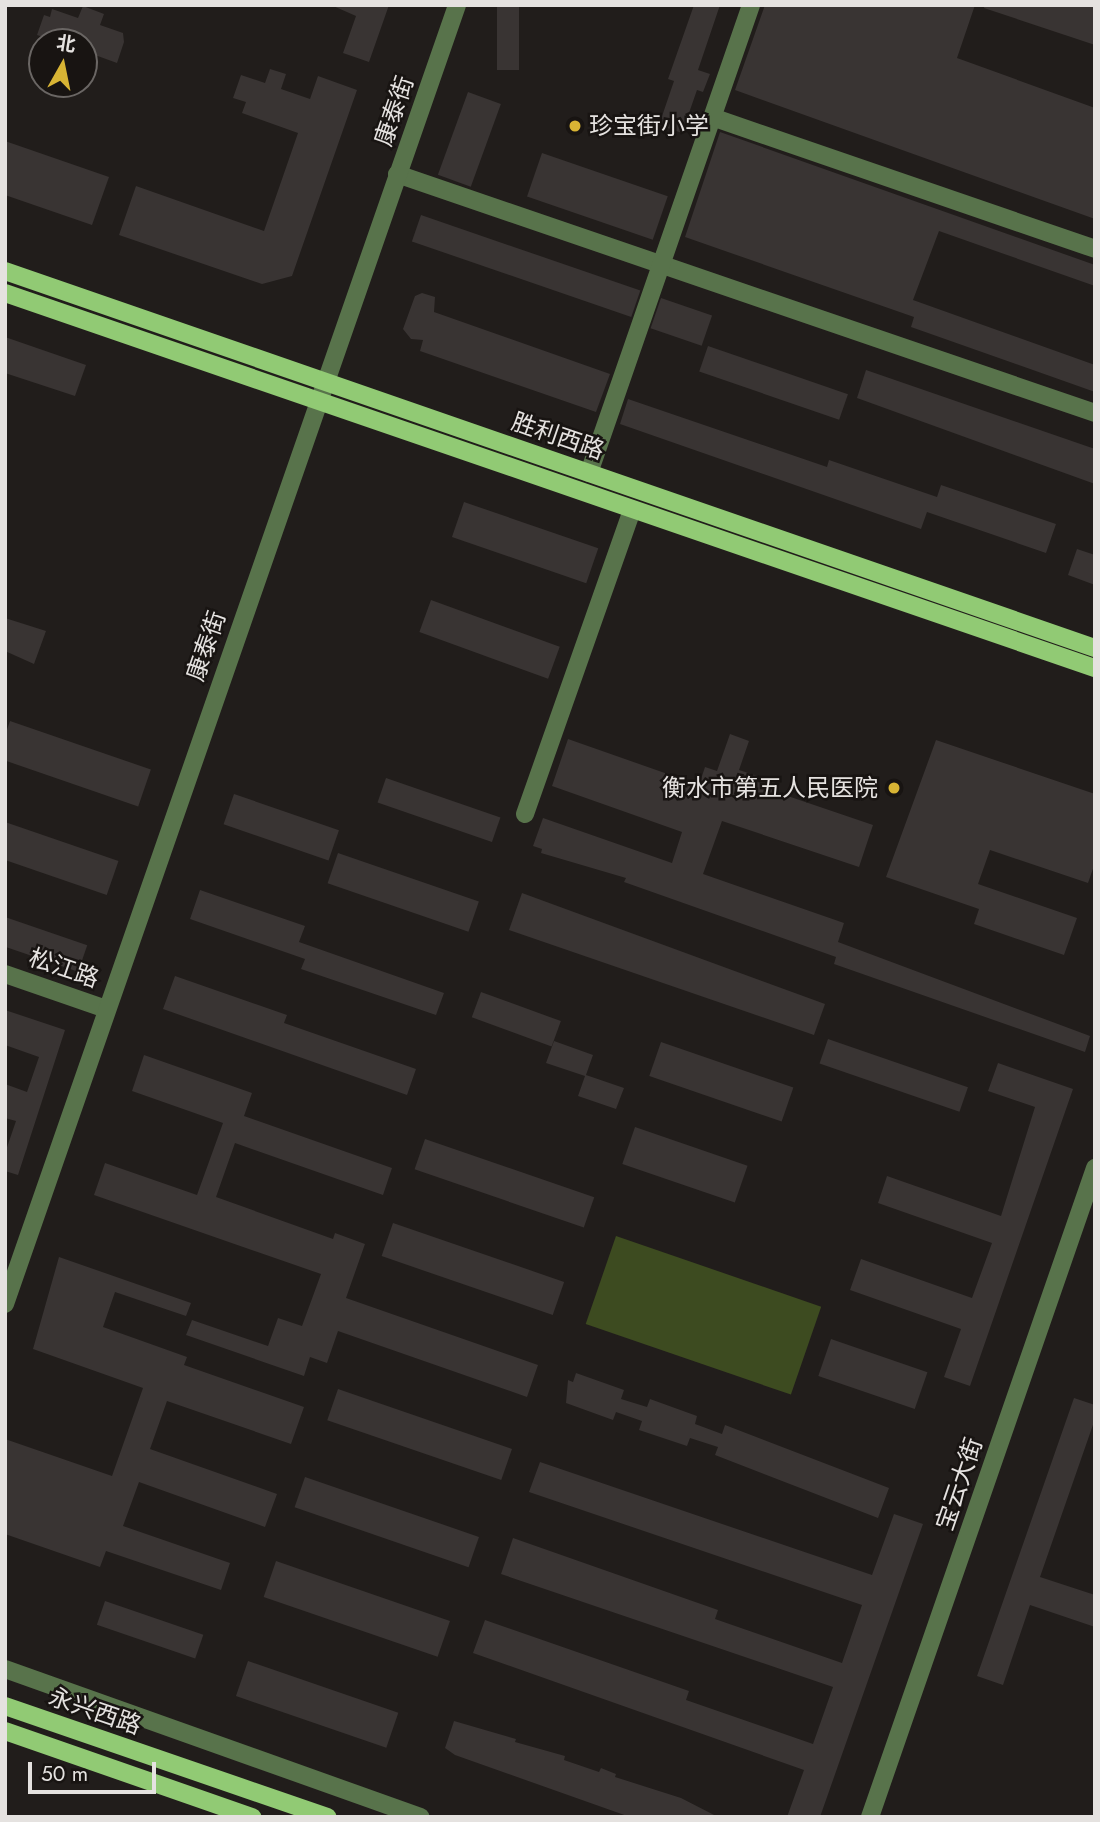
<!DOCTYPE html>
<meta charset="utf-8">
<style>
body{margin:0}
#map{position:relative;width:1100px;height:1822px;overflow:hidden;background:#211d1b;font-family:Jost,"Noto Sans SC",sans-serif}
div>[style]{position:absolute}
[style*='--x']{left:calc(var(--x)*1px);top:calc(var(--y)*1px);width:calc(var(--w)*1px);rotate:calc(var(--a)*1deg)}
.green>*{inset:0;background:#3d4b20;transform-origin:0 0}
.building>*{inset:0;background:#393433;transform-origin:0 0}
.minor>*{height:18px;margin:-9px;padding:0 9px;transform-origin:9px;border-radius:9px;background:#58734b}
.major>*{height:18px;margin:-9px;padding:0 9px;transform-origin:9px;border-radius:9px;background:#91ca74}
.dots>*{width:19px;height:19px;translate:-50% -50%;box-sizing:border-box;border:4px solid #181412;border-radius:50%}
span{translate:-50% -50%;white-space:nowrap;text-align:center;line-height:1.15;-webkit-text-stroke:5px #181412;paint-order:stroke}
.street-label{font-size:24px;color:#e5e2e0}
.poi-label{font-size:24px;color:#e5e2e0}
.left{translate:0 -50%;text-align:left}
.right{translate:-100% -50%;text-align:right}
.frame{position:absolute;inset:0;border:7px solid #e5e2e0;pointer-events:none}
.north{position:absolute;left:28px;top:28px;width:70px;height:70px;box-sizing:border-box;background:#181412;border:2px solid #6a6664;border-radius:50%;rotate:9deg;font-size:19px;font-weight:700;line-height:28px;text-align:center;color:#e5e2e0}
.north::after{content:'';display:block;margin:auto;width:24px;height:32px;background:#d8b434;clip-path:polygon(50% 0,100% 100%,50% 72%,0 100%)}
.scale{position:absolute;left:28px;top:1762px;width:128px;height:32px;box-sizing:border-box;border:4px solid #e5e2e0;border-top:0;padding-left:9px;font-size:21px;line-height:24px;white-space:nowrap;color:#e5e2e0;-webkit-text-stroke:5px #181412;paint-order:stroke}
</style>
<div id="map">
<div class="green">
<i style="left:616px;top:1236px;width:217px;height:93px;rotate:19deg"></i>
</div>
<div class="building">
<i style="clip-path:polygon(331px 5px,389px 5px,369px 62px,343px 53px,356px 16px)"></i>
<i style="left:497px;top:5px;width:22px;height:65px"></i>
<i style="clip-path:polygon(694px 5px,720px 5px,698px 70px,710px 74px,703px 92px,697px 90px,682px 133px,659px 125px,674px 81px,668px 79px)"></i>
<i style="clip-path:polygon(765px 5px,975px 5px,957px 58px,1095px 108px,1095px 219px,735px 90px)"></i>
<i style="clip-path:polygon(985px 5px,1095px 5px,1095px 45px,984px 8px)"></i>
<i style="clip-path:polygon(83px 6px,104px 14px,100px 25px,123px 33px,124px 42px,117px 63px,95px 55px,86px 82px,84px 42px,58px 42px,37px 35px,44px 15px,50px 17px,52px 9px,78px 18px)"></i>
<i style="clip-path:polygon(270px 69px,286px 74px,281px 89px,310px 99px,318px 76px,357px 90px,292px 276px,262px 284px,119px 235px,136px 186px,264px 231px,298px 133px,242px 113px,246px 102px,233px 98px,241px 75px,265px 83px)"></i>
<i style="left:468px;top:92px;width:35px;height:88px;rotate:20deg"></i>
<i style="clip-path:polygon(720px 132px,1095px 265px,1095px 286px,939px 231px,913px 300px,1095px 365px,1095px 392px,911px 327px,914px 317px,685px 237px)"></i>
<i style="clip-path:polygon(5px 141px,109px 177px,92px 225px,5px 195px)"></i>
<i style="left:542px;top:153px;width:133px;height:46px;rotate:19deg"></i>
<i style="left:421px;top:215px;width:232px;height:28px;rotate:19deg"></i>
<i style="clip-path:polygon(422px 293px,435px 297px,434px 312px,610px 374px,596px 412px,420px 351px,423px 340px,411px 339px,403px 329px,415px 296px)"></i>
<i style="left:661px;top:298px;width:54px;height:32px;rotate:19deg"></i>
<i style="clip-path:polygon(5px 337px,86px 365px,75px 396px,5px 373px)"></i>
<i style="left:708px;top:346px;width:148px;height:27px;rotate:19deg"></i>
<i style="clip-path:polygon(866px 370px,1095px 449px,1095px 484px,857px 398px)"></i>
<i style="clip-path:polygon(628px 399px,827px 467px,829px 460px,937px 497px,941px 485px,1056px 524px,1046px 553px,927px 512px,921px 529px,620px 424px)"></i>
<i style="left:464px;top:502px;width:142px;height:37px;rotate:19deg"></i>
<i style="clip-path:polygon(1077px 549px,1095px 555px,1095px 585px,1068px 575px)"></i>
<i style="left:431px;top:600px;width:137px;height:34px;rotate:20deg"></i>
<i style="clip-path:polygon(5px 618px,46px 631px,34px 664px,5px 651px)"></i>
<i style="left:10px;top:721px;width:149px;height:39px;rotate:19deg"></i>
<i style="clip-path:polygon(730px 734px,749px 741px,739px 770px,776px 782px,773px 791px,873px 825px,859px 867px,722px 821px,703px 874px,844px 923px,838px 942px,1090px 1036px,1085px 1052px,834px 964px,836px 957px,624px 882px,626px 878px,541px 853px,542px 849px,533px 846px,543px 818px,672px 863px,682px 832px,552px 786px,568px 739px,699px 785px,705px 767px,717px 771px)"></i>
<i style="clip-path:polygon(936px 740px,1095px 794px,1095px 863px,1088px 883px,990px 850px,978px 884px,1077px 918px,1064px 955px,974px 924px,979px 909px,886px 877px)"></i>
<i style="left:386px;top:778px;width:121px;height:26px;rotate:19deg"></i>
<i style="left:234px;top:794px;width:111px;height:32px;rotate:19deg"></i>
<i style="left:5px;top:822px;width:120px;height:36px;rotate:19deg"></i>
<i style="left:338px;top:853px;width:149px;height:32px;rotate:19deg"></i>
<i style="clip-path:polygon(200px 890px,305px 926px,299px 942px,444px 993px,436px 1015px,301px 969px,305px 959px,190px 919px)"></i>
<i style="clip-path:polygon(522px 893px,825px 1004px,814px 1035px,509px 930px)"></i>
<i style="left:5px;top:917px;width:87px;height:28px;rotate:19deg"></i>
<i style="clip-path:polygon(175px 976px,287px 1015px,284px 1023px,416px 1069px,407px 1095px,163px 1009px)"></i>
<i style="left:481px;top:992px;width:85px;height:27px;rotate:20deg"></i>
<i style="clip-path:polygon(5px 1010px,65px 1030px,18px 1175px,5px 1171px,5px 1153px,16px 1121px,5px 1118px,5px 1084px,27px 1092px,39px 1057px,5px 1045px)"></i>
<i style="left:828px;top:1039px;width:148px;height:26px;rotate:19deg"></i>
<i style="clip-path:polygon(554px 1041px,593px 1055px,586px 1075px,624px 1088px,616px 1109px,578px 1096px,585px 1076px,546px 1063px)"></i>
<i style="left:661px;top:1042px;width:140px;height:36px;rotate:19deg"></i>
<i style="clip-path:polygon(144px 1055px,252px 1093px,244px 1116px,392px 1168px,383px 1195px,235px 1143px,216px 1197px,333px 1239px,335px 1233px,365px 1244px,346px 1298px,538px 1365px,527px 1397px,338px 1331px,327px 1363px,310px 1357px,304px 1376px,186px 1335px,192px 1320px,268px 1346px,278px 1318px,302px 1326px,321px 1274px,94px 1195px,105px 1163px,197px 1195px,223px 1123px,132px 1091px)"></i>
<i style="clip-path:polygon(998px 1063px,1073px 1089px,970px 1386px,944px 1377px,961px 1329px,850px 1290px,861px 1259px,972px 1298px,992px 1243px,878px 1203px,887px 1176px,1001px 1216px,1035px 1107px,988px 1091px)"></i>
<i style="left:635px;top:1127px;width:119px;height:39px;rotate:19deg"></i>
<i style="left:425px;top:1139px;width:179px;height:32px;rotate:19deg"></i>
<i style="left:393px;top:1223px;width:181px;height:35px;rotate:19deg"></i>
<i style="clip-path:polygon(59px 1257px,191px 1303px,186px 1316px,115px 1292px,103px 1327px,187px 1357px,184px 1365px,304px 1407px,291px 1444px,167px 1401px,150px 1449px,277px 1494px,265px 1527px,139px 1482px,123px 1526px,230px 1563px,221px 1590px,106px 1551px,100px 1567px,5px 1534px,5px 1439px,112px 1476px,143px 1388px,33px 1349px)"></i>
<i style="left:831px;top:1339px;width:102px;height:39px;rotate:19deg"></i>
<i style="clip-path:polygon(576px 1373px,624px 1390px,621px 1399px,647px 1407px,650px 1399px,697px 1416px,695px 1424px,722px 1434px,725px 1425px,889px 1488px,878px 1518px,715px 1455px,718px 1447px,690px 1438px,687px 1446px,639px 1430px,642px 1421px,616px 1412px,613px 1420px,566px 1403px,568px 1380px,573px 1382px)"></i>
<i style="left:338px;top:1389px;width:184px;height:33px;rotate:19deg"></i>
<i style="clip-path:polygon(1074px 1398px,1095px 1405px,1095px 1419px,1040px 1577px,1095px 1595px,1095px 1627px,1030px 1605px,1003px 1685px,977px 1676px)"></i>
<i style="clip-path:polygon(540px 1462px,872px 1575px,894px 1514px,923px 1524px,820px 1817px,787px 1817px,804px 1770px,473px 1653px,485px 1620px,689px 1691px,686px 1700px,813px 1744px,833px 1687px,501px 1574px,513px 1538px,718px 1610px,715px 1619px,842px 1663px,862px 1605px,529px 1492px)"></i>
<i style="left:305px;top:1477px;width:184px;height:32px;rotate:19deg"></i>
<i style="left:276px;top:1561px;width:184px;height:38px;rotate:19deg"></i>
<i style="left:105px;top:1601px;width:104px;height:25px;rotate:19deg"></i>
<i style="left:248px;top:1661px;width:159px;height:37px;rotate:19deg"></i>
<i style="clip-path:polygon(454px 1721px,516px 1739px,515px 1742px,565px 1756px,564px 1760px,599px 1772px,601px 1768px,616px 1774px,615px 1777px,681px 1798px,718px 1817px,630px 1817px,455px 1755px,445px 1748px)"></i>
</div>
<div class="minor">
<i style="--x:712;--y:117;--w:405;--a:19"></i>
<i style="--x:397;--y:174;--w:738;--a:18.9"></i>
<i style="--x:589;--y:473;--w:495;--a:-70.9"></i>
<i style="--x:525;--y:814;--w:322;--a:-70.6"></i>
<i style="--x:5;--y:974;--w:107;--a:19.1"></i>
<i style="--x:5;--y:1304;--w:1375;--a:-70.81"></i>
<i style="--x:5;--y:1669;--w:441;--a:19.6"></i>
<i style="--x:870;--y:1817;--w:687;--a:-70.88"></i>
</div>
<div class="major">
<i style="--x:5;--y:271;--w:1153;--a:19.08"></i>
<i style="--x:5;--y:293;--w:1153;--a:18.99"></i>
<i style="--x:5;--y:1706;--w:341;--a:19"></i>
<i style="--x:5;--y:1731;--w:262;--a:19.2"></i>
</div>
<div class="dots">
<i style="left:575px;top:126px;background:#d8b434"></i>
<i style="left:894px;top:788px;background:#d8b434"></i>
</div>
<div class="street-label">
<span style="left:394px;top:111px;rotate:-71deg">康泰街</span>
<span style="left:558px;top:436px;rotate:19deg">胜利西路</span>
<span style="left:206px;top:646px;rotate:-71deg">康泰街</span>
<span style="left:64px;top:968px;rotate:19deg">松江路</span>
<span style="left:959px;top:1484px;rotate:-71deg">宝云大街</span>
<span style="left:95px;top:1711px;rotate:19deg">永兴西路</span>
</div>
<div class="poi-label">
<span class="left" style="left:589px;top:126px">珍宝街小学</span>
<span class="right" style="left:878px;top:788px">衡水市第五人民医院</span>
</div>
<div class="frame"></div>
<div class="north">北</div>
<div class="scale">50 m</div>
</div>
